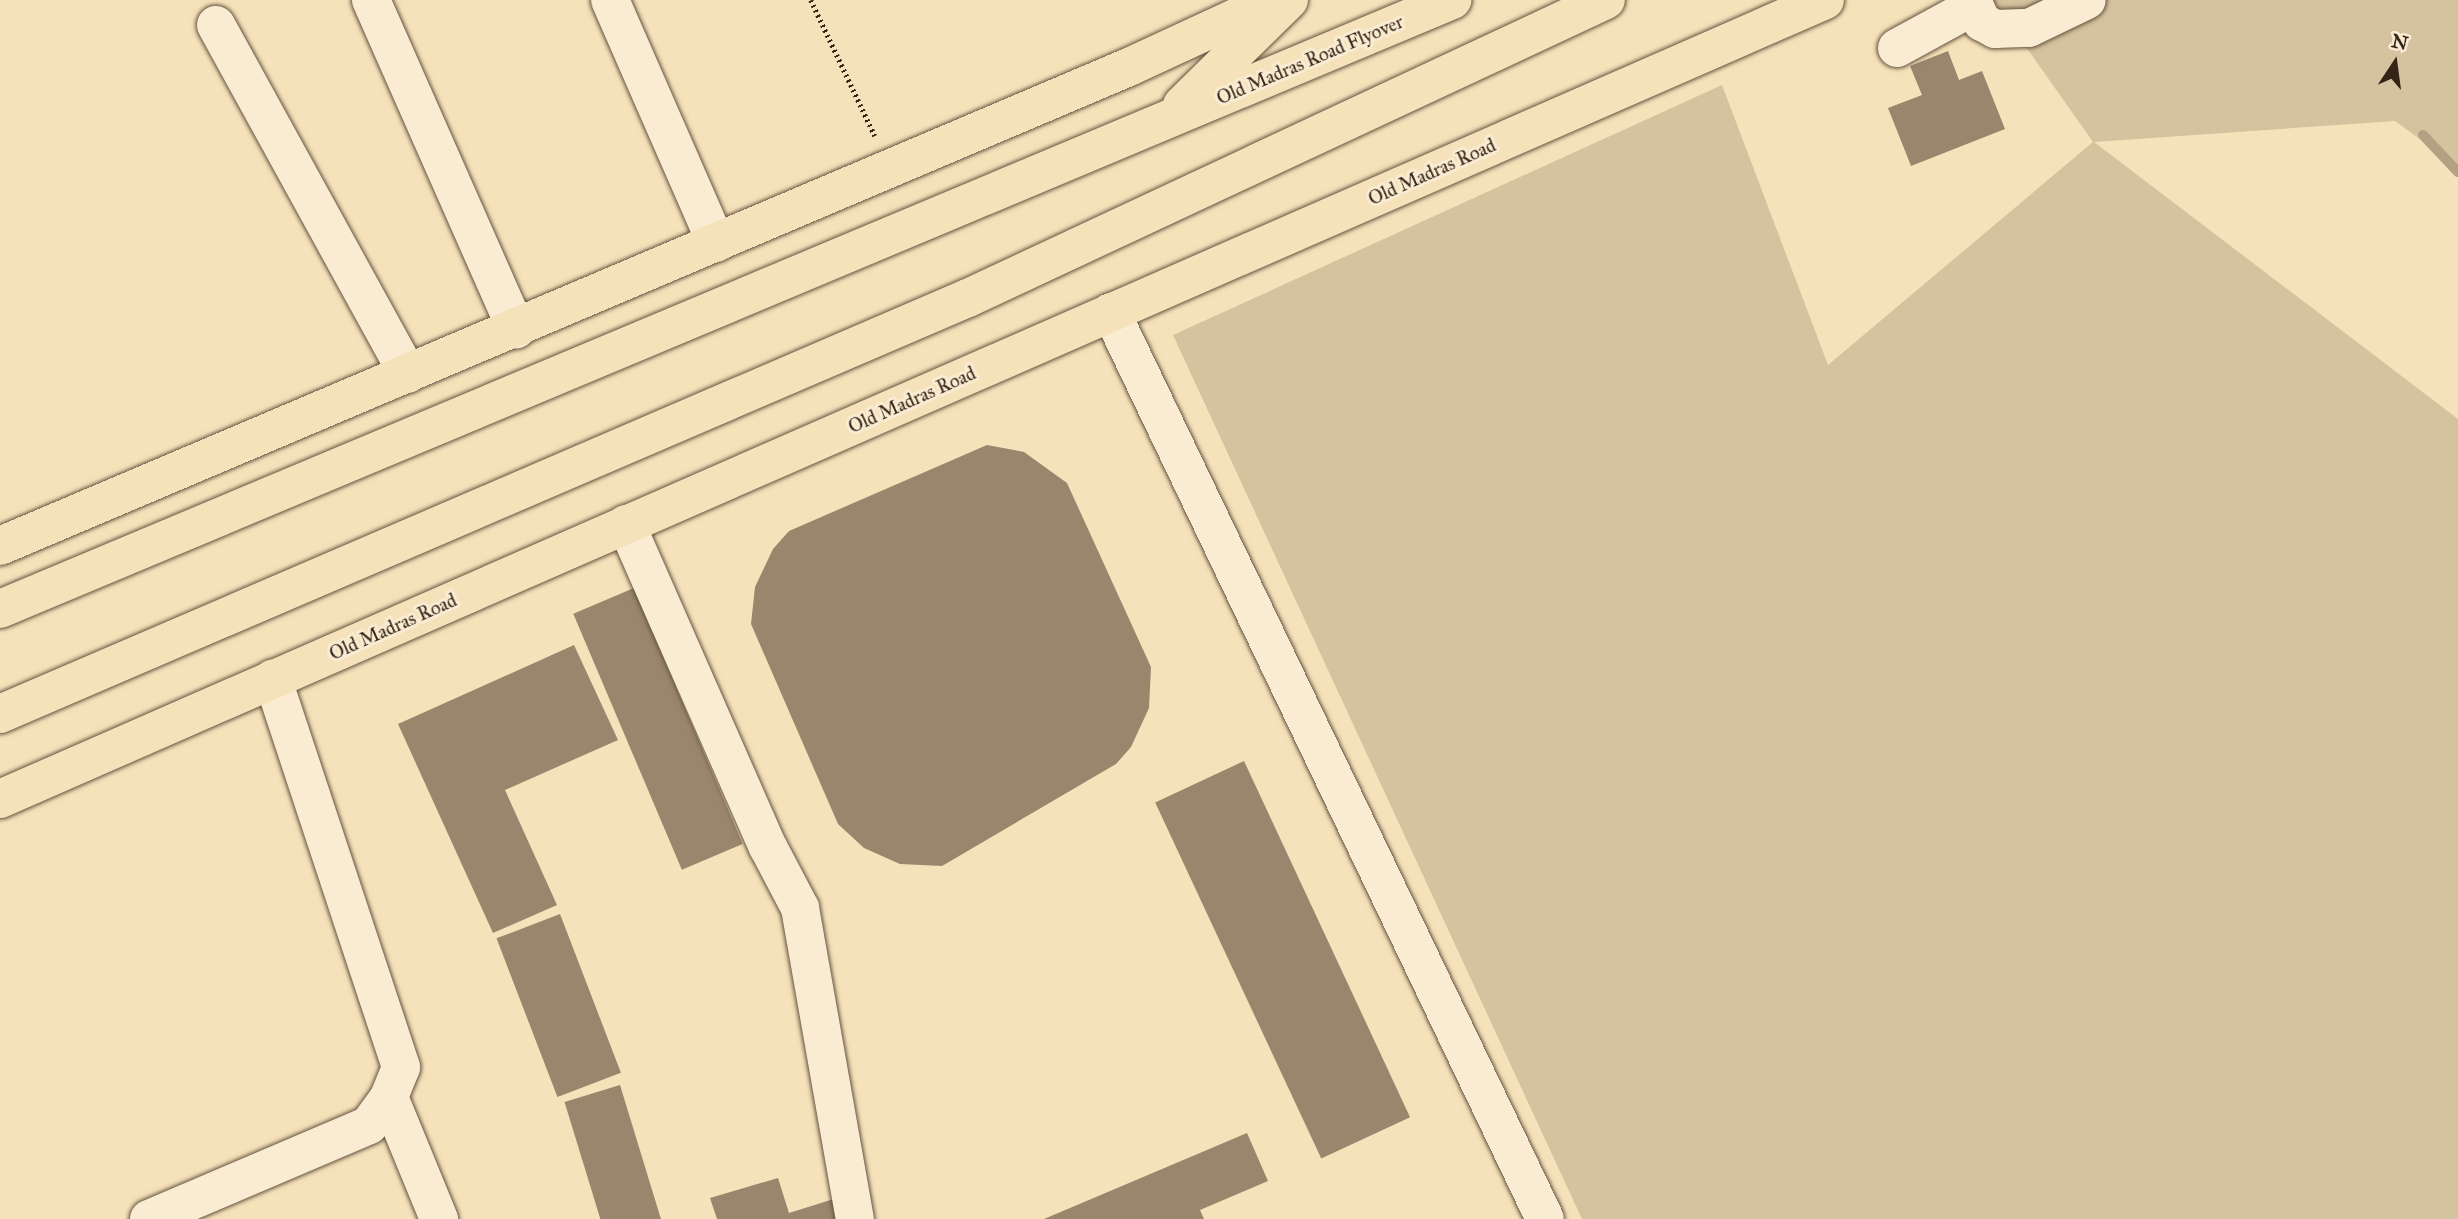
<!DOCTYPE html>
<style>
body{margin:0}
#map{position:relative;width:2458px;height:1219px;overflow:hidden;background:#f6e2ba;font-family:"IM FELL Great Primer",serif}
div>[style]{position:absolute}
[style*='--x']{left:calc(var(--x)*1px);top:calc(var(--y)*1px);width:calc(var(--w)*1px);rotate:calc(var(--a)*1deg)}
.green>*{inset:0;background:#d5c29e}
.stream>*{height:10px;margin:-5px;padding:0 5px;transform-origin:5px;border-radius:5px;background:#b4a183}
.building>*{inset:0;background:#99866c;transform-origin:0 0}
.path>*{height:4.5px;margin-top:-2.25px;transform-origin:0;background:repeating-linear-gradient(90deg,#342317 0 2px,transparent 0 5.5px)}
.roads{filter:drop-shadow(0 0 2px #645340) drop-shadow(0 0 2px #645340)}
.minor>*{height:38px;margin:-19px;padding:0 19px;transform-origin:19px;border-radius:19px;background:#f9ecd2}
.major>*{height:38px;margin:-19px;padding:0 19px;transform-origin:19px;border-radius:19px;background:#f6e2ba}
.highway>*{height:38px;margin:-19px;padding:0 19px;transform-origin:19px;border-radius:19px;background:#f6e2ba}
span{translate:-50% -50%;white-space:nowrap;text-align:center;line-height:1.15;-webkit-text-stroke:6px #f9ecd2;paint-order:stroke}
.street-label{font-size:19px;color:#342317}
.north{position:absolute;left:2360px;top:28px;width:70px;height:70px;-webkit-text-stroke:5px #f9ecd2;paint-order:stroke;rotate:13deg;font-size:19px;font-weight:700;line-height:28px;text-align:center;color:#342317}
.north::after{content:'';display:block;margin:auto;width:24px;height:32px;background:#342317;clip-path:polygon(50% 0,100% 100%,50% 72%,0 100%)}
</style>
<div id="map">
<div class="green">
<i style="clip-path:polygon(1993px 0,2458px 0,2458px 167px,2395px 121px,2094px 142px,2458px 419px,2458px 1219px,1582px 1219px,1173px 335px,1722px 85px,1828px 365px,2093px 142px)"></i>
</div>
<div class="stream">
<i style="--x:2423;--y:135;--w:51;--a:46.6"></i>
</div>
<div class="building">
<i style="clip-path:polygon(1948px 51px,1959px 80px,1982px 71px,2005px 129px,1911px 166px,1888px 108px,1922px 95px,1910px 66px)"></i>
<i style="clip-path:polygon(987px 445px,1024px 452px,1067px 483px,1151px 667px,1149px 708px,1131px 747px,1116px 764px,942px 866px,900px 864px,864px 848px,838px 824px,751px 624px,755px 587px,773px 549px,789px 531px)"></i>
<i style="left:634px;top:588px;width:278px;height:66px;rotate:67deg"></i>
<i style="clip-path:polygon(574px 645px,618px 740px,505px 790px,557px 905px,493px 933px,398px 724px)"></i>
<i style="left:1244px;top:761px;width:393px;height:98px;rotate:65deg"></i>
<i style="left:560px;top:914px;width:170px;height:68px;rotate:69deg"></i>
<i style="left:620px;top:1085px;width:140px;height:58px;rotate:73deg"></i>
<i style="clip-path:polygon(1247px 1133px,1268px 1181px,1200px 1210px,1204px 1219px,1044px 1219px)"></i>
<i style="clip-path:polygon(778px 1178px,789px 1213px,837px 1198px,843px 1219px,717px 1219px,710px 1198px)"></i>
</div>
<div class="path">
<i style="--x:811;--y:0;--w:150;--a:64.8"></i>
</div>
<div class="roads">
<div class="minor">
<i style="--x:371;--y:0;--w:360;--a:66.2"></i>
<i style="--x:610;--y:0;--w:265;--a:66.4"></i>
<i style="--x:1972;--y:0;--w:24;--a:66"></i>
<i style="--x:1982;--y:22;--w:15;--a:28"></i>
<i style="--x:1995;--y:29;--w:34;--a:-2"></i>
<i style="--x:2029;--y:28;--w:64;--a:-25.8"></i>
<i style="--x:216;--y:25;--w:398;--a:61.2"></i>
<i style="--x:1897;--y:48;--w:88;--a:-28.6"></i>
<i style="--x:1111;--y:312;--w:1005;--a:64.43"></i>
<i style="--x:626;--y:524;--w:353;--a:66.3"></i>
<i style="--x:768;--y:847;--w:69;--a:62.3"></i>
<i style="--x:800;--y:908;--w:316;--a:80"></i>
<i style="--x:389;--y:1097;--w:132;--a:67.7"></i>
<i style="--x:149;--y:1219;--w:239;--a:-23.1"></i>
<i style="--x:369;--y:1125;--w:34;--a:-54"></i>
<i style="--x:389;--y:1097;--w:32;--a:-68"></i>
<i style="--x:401;--y:1067;--w:409;--a:-108.3"></i>
</div>
<div class="major">
<i style="--x:0;--y:546;--w:1226;--a:-22.99"></i>
<i style="--x:1129;--y:67;--w:160;--a:-24.8"></i>
<i style="--x:0;--y:799;--w:1992;--a:-23.64"></i>
</div>
<div class="highway">
<i style="--x:1182;--y:105;--w:150;--a:-44.5"></i>
<i style="--x:0;--y:609;--w:1575;--a:-22.75"></i>
<i style="--x:0;--y:714;--w:1054;--a:-23.26"></i>
<i style="--x:968;--y:298;--w:704;--a:-25.04"></i>
</div>
</div>
<div class="street-label">
<span style="left:1310px;top:60px;rotate:-23deg">Old Madras Road Flyover</span>
<span style="left:1432px;top:172px;rotate:-24deg">Old Madras Road</span>
<span style="left:912px;top:400px;rotate:-24deg">Old Madras Road</span>
<span style="left:393px;top:627px;rotate:-24deg">Old Madras Road</span>
</div>
<div class="north">N</div>
</div>
